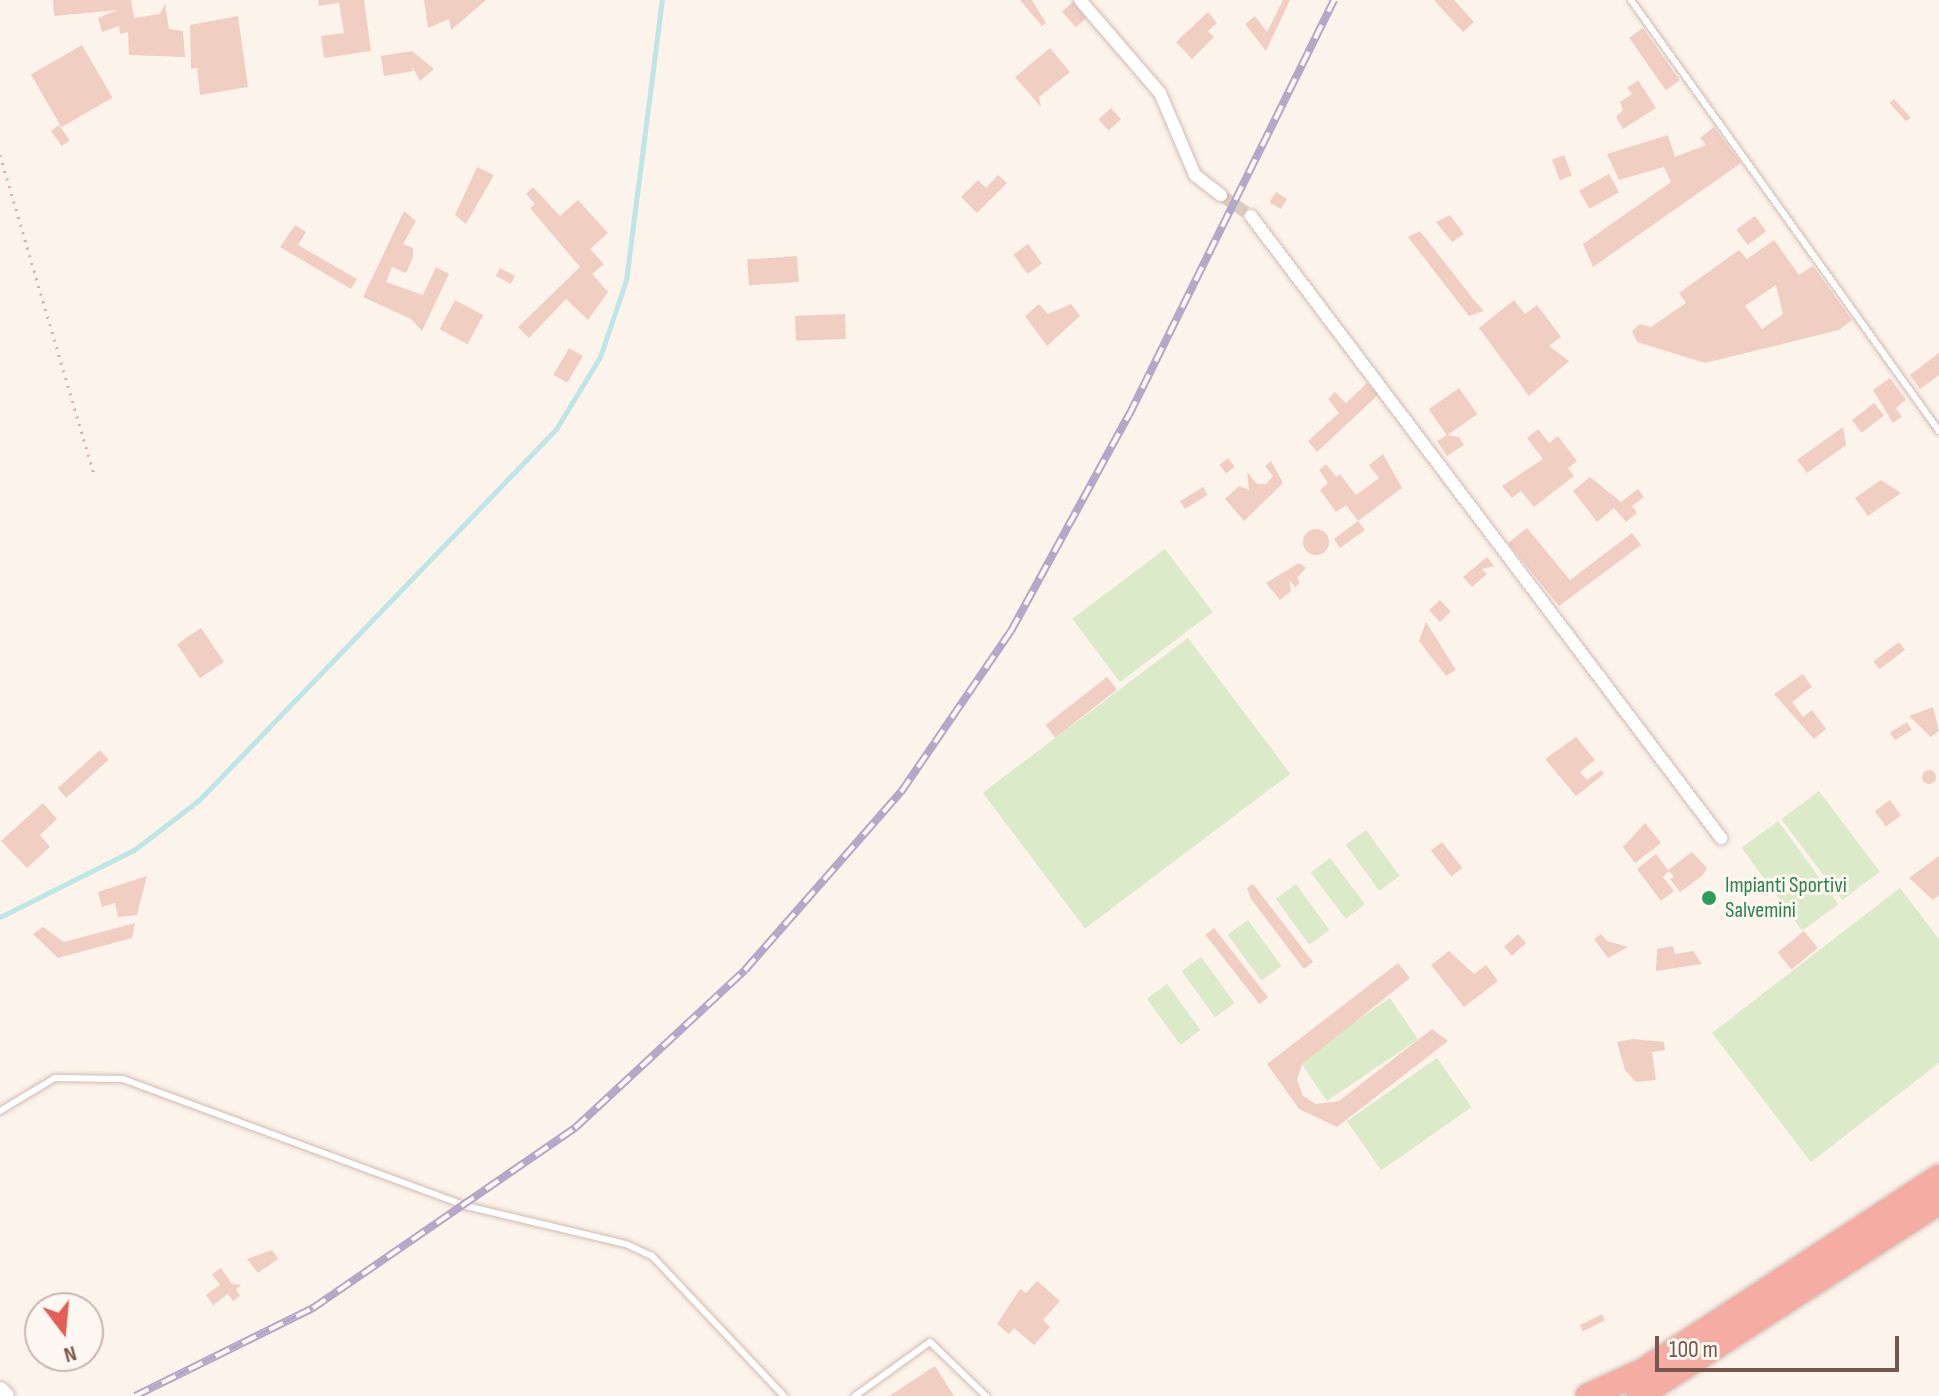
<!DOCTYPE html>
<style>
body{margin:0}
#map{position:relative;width:1939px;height:1396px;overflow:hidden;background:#fcf3ea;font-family:"Sofia Sans Condensed",sans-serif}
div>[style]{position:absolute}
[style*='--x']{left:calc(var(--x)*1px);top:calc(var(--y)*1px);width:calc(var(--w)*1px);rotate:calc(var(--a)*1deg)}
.green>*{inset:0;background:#dbeac8;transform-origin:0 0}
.stream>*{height:5px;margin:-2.5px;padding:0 2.5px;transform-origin:2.5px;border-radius:2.5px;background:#bee6e6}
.building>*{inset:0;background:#f1cec2;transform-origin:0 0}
.round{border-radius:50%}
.street-tunnel>*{height:12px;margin-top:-6px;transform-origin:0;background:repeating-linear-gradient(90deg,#dbccc3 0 12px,transparent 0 18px)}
.path>*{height:3px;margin-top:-1.5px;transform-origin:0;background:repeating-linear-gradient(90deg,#d7b1a4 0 2px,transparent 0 8px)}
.roads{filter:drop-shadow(0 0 2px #d1bbb2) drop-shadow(0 0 2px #d1bbb2)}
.lane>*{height:6px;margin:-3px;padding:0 3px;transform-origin:3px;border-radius:3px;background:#fff}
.street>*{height:12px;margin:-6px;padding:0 6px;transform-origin:6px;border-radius:6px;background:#fff}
.secondary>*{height:18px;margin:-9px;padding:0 9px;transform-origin:9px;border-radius:9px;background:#fff}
.highway>*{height:24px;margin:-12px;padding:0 12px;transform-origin:12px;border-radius:12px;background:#f5aca3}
.rail>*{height:8px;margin-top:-4px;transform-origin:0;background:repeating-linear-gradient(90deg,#fff7f1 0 15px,#b4a7c7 0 30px);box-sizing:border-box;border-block:2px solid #b4a7c7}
.dots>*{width:22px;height:22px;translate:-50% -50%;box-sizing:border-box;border:4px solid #fff7f1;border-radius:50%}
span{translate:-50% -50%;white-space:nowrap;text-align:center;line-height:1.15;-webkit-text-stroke:6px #fff7f1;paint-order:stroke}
.leisure-label{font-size:22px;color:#27864d}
.left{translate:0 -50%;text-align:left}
.north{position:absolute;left:24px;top:1292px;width:80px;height:80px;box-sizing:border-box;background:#fff7f1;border:2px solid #c9b7af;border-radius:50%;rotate:164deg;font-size:22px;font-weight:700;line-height:32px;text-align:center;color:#77564d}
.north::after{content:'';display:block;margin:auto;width:28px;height:36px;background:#e35e53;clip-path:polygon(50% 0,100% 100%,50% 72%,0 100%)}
.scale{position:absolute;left:1655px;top:1336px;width:244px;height:36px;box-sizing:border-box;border:4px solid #77564d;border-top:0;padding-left:10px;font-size:24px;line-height:28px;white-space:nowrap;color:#77564d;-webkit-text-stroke:6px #fff7f1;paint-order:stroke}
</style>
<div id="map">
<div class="green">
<i style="left:1165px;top:549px;width:79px;height:116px;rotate:53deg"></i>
<i style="left:1188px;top:638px;width:170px;height:257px;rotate:53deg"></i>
<i style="left:1819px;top:791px;width:101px;height:47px;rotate:53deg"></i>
<i style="left:1778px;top:821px;width:103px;height:45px;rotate:54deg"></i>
<i style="left:1366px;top:830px;width:57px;height:25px;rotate:54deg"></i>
<i style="left:1330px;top:858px;width:58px;height:24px;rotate:53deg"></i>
<i style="left:1296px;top:884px;width:57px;height:25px;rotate:54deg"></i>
<i style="clip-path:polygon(1900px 888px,1939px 939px,1939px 1063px,1811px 1162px,1712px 1033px)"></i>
<i style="left:1248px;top:920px;width:57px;height:25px;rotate:54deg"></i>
<i style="left:1201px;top:957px;width:57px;height:24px;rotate:54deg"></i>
<i style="left:1167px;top:984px;width:57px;height:25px;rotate:54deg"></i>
<i style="left:1390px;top:998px;width:50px;height:110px;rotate:56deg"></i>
<i style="left:1437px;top:1058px;width:60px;height:110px;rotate:55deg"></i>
</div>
<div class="stream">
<i style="--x:0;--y:917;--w:150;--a:-26.6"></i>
<i style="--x:134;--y:850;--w:82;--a:-37.6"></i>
<i style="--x:199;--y:800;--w:515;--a:-46.1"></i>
<i style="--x:556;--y:429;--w:84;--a:-58.6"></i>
<i style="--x:600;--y:357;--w:81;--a:-71.3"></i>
<i style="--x:626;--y:280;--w:282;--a:-82.7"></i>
</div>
<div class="building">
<i style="clip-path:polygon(53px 0,131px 0,134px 18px,160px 14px,165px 4px,169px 29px,183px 31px,185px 57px,129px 55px,128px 32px,120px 34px,119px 26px,102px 32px,98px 18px,118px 10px,54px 16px)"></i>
<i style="clip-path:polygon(318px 0,364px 0,371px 51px,324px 58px,321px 36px,344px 33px,339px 3px,319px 6px)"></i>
<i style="clip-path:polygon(424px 0,486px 0,451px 30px,449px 19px,428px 28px)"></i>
<i style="clip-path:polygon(1020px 0,1032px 0,1046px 23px,1042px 26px)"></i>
<i style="clip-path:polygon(1283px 0,1290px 0,1266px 51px,1245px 24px,1255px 16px,1267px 32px)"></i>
<i style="clip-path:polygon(1434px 0,1454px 0,1474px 22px,1463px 32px)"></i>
<i style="left:1074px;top:1px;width:21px;height:16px;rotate:49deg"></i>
<i style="clip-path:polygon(1208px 12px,1217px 23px,1208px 31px,1214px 37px,1192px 59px,1176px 42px)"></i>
<i style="clip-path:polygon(238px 16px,248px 87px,200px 95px,197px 68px,191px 69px,190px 25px)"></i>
<i style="left:1643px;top:28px;width:64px;height:17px;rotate:55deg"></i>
<i style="left:82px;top:45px;width:61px;height:59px;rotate:60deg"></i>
<i style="clip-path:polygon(1050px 48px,1070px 72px,1039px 97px,1041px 107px,1015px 77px)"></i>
<i style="clip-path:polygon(412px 51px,434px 69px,420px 81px,412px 66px,413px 71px,384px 76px,381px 56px)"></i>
<i style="clip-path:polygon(1638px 80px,1656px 108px,1623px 129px,1616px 117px,1623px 110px,1620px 102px,1632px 94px,1627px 88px)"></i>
<i style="left:1894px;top:99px;width:25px;height:6px;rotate:48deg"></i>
<i style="left:1111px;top:108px;width:15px;height:17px;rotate:48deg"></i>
<i style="left:59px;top:125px;width:19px;height:10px;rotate:55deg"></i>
<i style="clip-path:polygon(1714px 127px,1741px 163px,1593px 267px,1583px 244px,1671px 182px,1664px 167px,1619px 180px,1607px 154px,1668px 135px,1675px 157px,1706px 145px,1700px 138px)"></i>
<i style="left:1564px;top:155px;width:22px;height:13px;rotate:69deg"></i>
<i style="clip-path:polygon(477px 167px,494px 175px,466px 224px,455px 215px)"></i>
<i style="left:1609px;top:174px;width:21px;height:34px;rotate:61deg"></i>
<i style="clip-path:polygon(998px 175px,1007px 183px,977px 213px,961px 197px,978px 180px,986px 188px)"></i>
<i style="clip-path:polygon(533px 187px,560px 216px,578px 200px,608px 233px,590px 249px,604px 264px,592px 274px,608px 292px,588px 320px,566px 299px,529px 338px,518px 327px,580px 267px,530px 208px,535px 204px,526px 194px)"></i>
<i style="left:1276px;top:192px;width:13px;height:12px;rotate:32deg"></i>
<i style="clip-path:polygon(404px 211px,416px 221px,403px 244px,413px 248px,413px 257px,406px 273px,392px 267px,386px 282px,423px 295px,436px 267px,449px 274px,422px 331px,411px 319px,363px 297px)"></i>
<i style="clip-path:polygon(1450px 215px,1464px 234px,1452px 242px,1436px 222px)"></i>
<i style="left:1755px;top:216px;width:19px;height:23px;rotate:54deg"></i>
<i style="clip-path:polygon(295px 225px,306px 232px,298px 245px,357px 279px,351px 289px,280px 247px)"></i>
<i style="clip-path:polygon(1420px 231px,1474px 300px,1484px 311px,1469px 316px,1408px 237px)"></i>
<i style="clip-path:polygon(evenodd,1774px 240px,1799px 275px,1813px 266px,1852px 320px,1839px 330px,1705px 363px,1637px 342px,1632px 331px,1640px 324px,1651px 327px,1686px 303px,1679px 293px,1739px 250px,1747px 259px,1774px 240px,1776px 285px,1783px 314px,1762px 329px,1745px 306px,1776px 285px)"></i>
<i style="left:1028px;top:244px;width:24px;height:18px;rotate:54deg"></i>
<i style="left:797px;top:256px;width:26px;height:50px;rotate:86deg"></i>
<i style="left:500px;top:268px;width:17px;height:9px;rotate:28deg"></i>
<i style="left:455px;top:300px;width:32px;height:33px;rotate:28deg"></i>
<i style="clip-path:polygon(1514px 300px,1525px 314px,1537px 305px,1561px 337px,1549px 346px,1569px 361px,1529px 396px,1479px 328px)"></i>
<i style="clip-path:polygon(1039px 304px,1048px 314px,1071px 304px,1080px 316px,1047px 346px,1025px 316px)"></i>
<i style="left:845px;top:314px;width:25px;height:50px;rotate:88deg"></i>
<i style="left:569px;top:348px;width:16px;height:31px;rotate:30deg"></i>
<i style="clip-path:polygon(1939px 353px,1939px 375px,1920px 389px,1910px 375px)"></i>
<i style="clip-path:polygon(1890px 378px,1906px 400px,1896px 408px,1902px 417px,1893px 423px,1873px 390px)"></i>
<i style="clip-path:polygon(1367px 383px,1378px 395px,1317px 452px,1308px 441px,1339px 413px,1328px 399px,1335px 392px,1346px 403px)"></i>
<i style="left:1459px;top:388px;width:32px;height:37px;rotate:55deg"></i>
<i style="left:1874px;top:403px;width:16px;height:28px;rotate:52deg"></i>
<i style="clip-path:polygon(1843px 427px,1846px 445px,1807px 473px,1797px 460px)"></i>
<i style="clip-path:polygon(1538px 429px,1549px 443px,1558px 436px,1577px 461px,1568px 468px,1574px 476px,1534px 507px,1521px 491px,1512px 498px,1502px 486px,1543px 459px,1527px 438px)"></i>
<i style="clip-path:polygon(1447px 435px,1459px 437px,1464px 445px,1447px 456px,1437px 441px)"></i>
<i style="clip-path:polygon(1383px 454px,1402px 488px,1358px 521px,1365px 530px,1340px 548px,1334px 539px,1358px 521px,1346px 505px,1336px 512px,1320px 490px,1328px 483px,1319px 470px,1326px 464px,1336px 477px,1340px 474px,1356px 495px,1379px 478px,1369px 465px)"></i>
<i style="left:1228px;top:458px;width:11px;height:11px;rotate:52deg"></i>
<i style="clip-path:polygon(1271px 461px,1283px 483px,1244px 521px,1225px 499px,1239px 486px,1249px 490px,1247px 472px,1257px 484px,1266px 484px,1273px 476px,1265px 466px)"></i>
<i style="clip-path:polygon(1590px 477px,1621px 502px,1638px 489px,1644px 497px,1632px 506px,1637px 513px,1626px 522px,1614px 508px,1597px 522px,1573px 491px)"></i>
<i style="clip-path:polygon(1881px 480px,1901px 493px,1868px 516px,1855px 498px)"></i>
<i style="left:1203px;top:487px;width:9px;height:27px;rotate:58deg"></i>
<i style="clip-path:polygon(1527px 528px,1570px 580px,1632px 533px,1641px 545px,1559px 606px,1508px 543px)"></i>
<i class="round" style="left:1303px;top:529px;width:26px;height:26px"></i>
<i style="clip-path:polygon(1487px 557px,1494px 566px,1482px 569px,1487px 574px,1472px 587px,1463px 577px)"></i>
<i style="clip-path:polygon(1299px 563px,1306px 568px,1297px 578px,1300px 583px,1295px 587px,1289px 580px,1291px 591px,1280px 600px,1266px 583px)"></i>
<i style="left:1440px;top:600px;width:16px;height:15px;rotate:47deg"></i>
<i style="clip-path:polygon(1426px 622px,1456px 670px,1446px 676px,1419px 641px)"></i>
<i style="left:201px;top:628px;width:41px;height:29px;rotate:56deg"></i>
<i style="left:1899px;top:642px;width:10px;height:32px;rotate:53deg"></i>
<i style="clip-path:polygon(1803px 674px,1812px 687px,1792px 702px,1803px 717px,1812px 710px,1826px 729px,1814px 739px,1774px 694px)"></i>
<i style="left:1107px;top:677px;width:16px;height:78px;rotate:52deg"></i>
<i style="clip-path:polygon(1933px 707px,1939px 731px,1931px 737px,1909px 716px)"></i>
<i style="left:1907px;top:722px;width:9px;height:20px;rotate:58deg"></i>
<i style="clip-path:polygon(1576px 737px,1595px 760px,1580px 772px,1587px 780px,1601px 770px,1604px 774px,1576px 796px,1545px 759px)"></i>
<i style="left:100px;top:750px;width:13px;height:57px;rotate:48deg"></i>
<i class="round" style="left:1922px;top:770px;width:14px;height:14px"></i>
<i style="left:1890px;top:800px;width:19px;height:19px;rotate:54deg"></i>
<i style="clip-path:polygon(43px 803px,57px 819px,40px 835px,50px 847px,27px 868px,1px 841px)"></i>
<i style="clip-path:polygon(1645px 823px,1661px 843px,1635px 863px,1623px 847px)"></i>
<i style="left:1442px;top:842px;width:33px;height:14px;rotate:52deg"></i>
<i style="clip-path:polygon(1692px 852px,1707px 868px,1703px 875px,1680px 892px,1670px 879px,1674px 877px,1669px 871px,1663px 877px,1674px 891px,1661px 901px,1637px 869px,1656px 854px,1668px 870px)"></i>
<i style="clip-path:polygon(1939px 856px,1939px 895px,1933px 900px,1909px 878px)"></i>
<i style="clip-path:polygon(147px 876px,137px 915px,118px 917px,115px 903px,102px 907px,98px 892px)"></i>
<i style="clip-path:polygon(1253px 884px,1313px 962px,1304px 969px,1251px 899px,1247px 888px)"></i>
<i style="clip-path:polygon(135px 923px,132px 938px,58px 958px,33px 934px,43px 927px,64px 942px)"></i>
<i style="left:1214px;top:928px;width:88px;height:11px;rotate:52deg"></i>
<i style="left:1804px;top:931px;width:22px;height:34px;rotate:51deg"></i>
<i style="left:1518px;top:934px;width:12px;height:19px;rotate:48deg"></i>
<i style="clip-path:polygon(1601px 934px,1607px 941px,1628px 947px,1608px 958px,1594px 939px)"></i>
<i style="clip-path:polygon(1673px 946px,1675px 954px,1693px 951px,1702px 964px,1656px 971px,1657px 949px)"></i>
<i style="clip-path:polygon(1449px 951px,1474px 974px,1486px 965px,1498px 981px,1464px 1007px,1431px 965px)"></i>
<i style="clip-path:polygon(1398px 963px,1410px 978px,1302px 1064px,1297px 1080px,1303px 1096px,1316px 1104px,1339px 1101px,1432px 1029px,1448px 1041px,1337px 1127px,1299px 1109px,1267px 1064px)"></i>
<i style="clip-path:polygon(1633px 1039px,1664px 1042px,1665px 1050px,1652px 1052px,1656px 1080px,1636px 1082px,1625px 1070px,1617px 1042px)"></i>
<i style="clip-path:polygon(272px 1250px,278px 1259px,258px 1273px,247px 1259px)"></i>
<i style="clip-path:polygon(221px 1268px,232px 1284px,241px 1285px,236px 1289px,240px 1296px,233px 1301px,228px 1294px,213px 1305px,206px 1295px,220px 1285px,212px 1274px)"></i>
<i style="clip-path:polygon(1037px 1281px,1060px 1301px,1043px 1320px,1050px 1327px,1034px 1345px,1014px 1328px,1009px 1334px,997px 1324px,1020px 1289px,1026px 1293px)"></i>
<i style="left:1602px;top:1314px;width:7px;height:25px;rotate:63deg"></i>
<i style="clip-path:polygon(935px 1366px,954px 1396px,889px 1396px)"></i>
</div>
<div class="street-tunnel">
<i style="--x:1221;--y:195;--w:37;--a:35"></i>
</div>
<div class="path">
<i style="--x:0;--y:155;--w:334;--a:73.6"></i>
</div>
<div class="roads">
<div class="lane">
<i style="--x:1631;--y:0;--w:530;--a:54.45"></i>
<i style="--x:0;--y:1111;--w:64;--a:-31"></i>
<i style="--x:55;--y:1078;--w:68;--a:0.8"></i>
<i style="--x:123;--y:1079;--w:366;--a:20.3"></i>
<i style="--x:466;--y:1206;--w:164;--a:13.4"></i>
<i style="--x:626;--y:1244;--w:29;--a:25"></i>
<i style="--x:652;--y:1256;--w:192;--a:46.7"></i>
<i style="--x:855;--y:1396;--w:92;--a:-35.8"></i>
<i style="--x:930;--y:1342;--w:78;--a:44"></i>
</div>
<div class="street">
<i style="--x:1080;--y:0;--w:123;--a:49.3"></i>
<i style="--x:1160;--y:93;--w:89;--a:66.9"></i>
<i style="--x:1195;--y:175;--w:33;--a:38"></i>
<i style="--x:1251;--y:216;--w:780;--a:52.92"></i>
</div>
<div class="secondary">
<i style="--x:0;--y:1391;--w:7;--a:45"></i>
</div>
<div class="highway">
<i style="--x:1588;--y:1396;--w:60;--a:-24.4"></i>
<i style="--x:1643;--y:1371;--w:354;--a:-33.2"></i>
<i style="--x:1639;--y:1396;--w:357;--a:-32.9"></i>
</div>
</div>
<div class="rail">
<i style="--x:135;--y:1396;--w:199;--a:-26.3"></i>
<i style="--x:313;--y:1308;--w:318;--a:-34.5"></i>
<i style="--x:575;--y:1128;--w:232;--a:-42.9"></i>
<i style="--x:745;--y:970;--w:237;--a:-48.8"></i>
<i style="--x:901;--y:792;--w:195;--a:-55.7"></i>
<i style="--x:1011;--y:631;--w:246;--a:-61.4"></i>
<i style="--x:1129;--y:415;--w:463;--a:-63.7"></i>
</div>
<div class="dots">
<i style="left:1709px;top:898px;background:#2e9e5b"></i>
</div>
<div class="leisure-label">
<span class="left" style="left:1725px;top:898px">Impianti Sportivi<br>Salvemini</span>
</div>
<div class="north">N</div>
<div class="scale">100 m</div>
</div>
